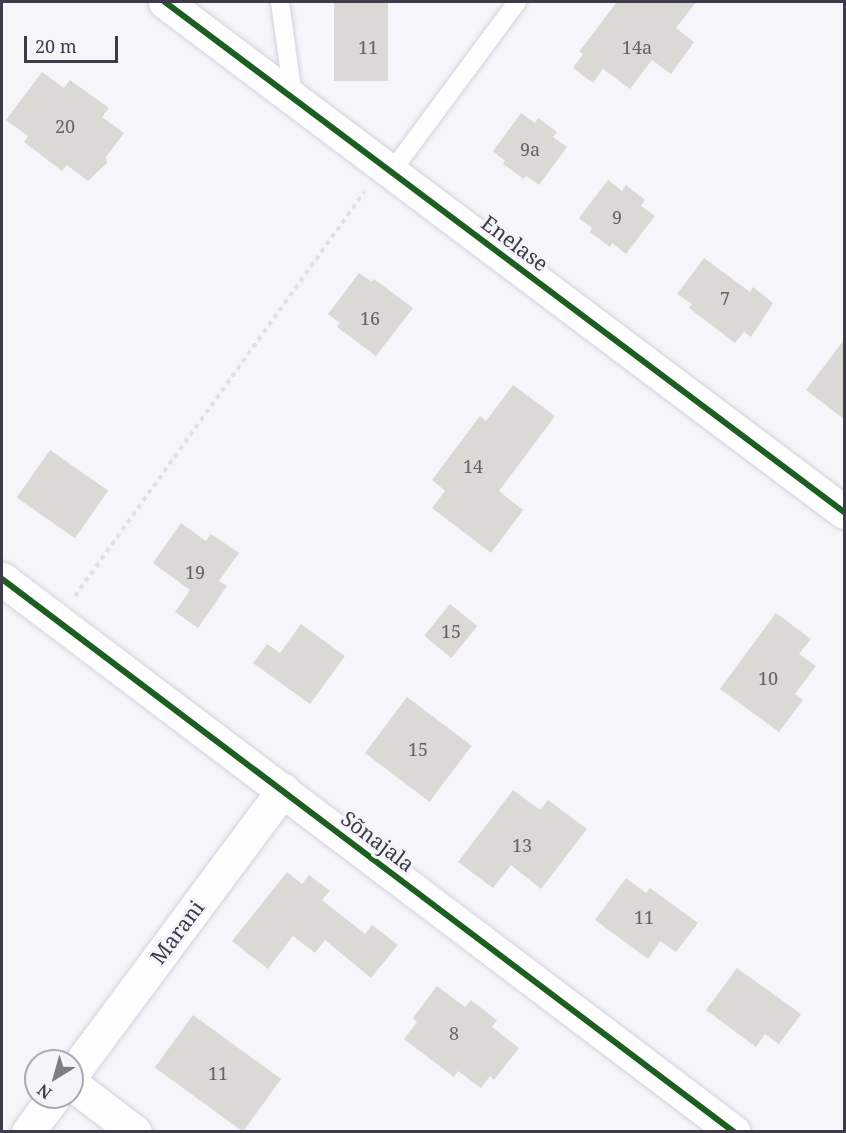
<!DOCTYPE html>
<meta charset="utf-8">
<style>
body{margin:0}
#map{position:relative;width:846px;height:1133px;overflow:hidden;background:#f6f5f9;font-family:"Noto Serif",serif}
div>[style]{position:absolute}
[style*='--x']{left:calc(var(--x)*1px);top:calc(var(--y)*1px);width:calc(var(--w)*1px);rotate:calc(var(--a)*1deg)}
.building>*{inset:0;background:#dad9d5;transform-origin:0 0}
.path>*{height:4px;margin-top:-2px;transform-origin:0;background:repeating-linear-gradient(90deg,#e1e0e2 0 4.5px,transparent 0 9px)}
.roads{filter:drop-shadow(0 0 2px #d3d2da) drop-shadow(0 0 2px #d3d2da)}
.service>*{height:18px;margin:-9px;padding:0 9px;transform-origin:9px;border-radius:9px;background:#fefefe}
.minor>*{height:33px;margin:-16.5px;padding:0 16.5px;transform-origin:16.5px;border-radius:16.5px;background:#fefefe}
.cycleway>*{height:6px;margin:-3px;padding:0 3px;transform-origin:3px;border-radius:3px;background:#1b5e20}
span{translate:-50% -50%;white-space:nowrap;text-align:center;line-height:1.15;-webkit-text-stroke:6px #f5f4fa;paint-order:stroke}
.number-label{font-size:18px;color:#64626a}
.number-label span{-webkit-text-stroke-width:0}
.street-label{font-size:21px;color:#3d3b47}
.frame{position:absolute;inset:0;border:3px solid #3d3b47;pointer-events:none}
.north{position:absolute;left:24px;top:1049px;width:60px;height:60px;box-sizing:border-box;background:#f5f4fa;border:2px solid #abaab2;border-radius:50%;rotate:217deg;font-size:16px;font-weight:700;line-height:24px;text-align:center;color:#3d3b47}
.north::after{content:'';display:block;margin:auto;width:21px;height:27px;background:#7e7c85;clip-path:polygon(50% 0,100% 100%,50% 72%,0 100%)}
.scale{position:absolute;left:24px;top:36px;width:94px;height:27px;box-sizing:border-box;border:3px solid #3d3b47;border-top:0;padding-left:8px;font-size:18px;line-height:21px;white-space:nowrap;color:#3d3b47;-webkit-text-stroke:4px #f5f4fa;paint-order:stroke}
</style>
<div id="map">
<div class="building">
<i style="left:334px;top:2px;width:54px;height:79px"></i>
<i style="clip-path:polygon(617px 2px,696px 2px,676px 28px,694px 42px,671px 74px,652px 60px,630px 89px,603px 69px,593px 83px,573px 68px,583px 54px,579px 52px)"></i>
<i style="clip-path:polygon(42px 72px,64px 88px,70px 80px,109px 108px,102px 117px,124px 133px,106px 157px,107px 163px,88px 181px,67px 165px,62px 171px,24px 142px,28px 136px,6px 120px)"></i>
<i style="clip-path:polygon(521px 113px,535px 123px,538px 118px,557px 132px,553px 137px,567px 147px,539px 185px,526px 176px,524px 179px,503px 164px,505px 161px,493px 151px)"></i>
<i style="clip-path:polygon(608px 180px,622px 191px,626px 185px,645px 200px,641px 206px,655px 216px,626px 254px,612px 243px,610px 247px,590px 232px,592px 228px,579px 218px)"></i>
<i style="clip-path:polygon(704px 258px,750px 292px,753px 287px,773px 303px,751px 337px,744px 332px,735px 343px,689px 308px,692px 304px,677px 294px)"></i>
<i style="clip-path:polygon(359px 273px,372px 282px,374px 279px,413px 308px,376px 356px,337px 327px,340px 323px,328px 314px)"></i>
<i style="clip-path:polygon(844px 340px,844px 419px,806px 390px)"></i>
<i style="clip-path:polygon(513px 385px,555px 416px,499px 491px,523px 510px,491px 553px,432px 508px,445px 491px,432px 480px,480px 416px,486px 421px)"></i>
<i style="left:50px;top:450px;width:71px;height:58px;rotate:35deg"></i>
<i style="clip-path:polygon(181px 523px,206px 541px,211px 534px,239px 553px,219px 581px,227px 586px,198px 628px,175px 612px,190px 590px,153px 563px)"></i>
<i style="left:450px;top:604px;width:35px;height:41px;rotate:39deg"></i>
<i style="clip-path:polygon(776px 613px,811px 639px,799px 654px,816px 666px,795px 694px,803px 700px,779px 732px,720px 689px)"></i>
<i style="clip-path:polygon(301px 624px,345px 656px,310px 704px,253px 663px,267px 644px,280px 653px)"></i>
<i style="left:407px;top:697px;width:81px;height:70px;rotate:37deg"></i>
<i style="clip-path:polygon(513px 790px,540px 810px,548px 800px,587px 829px,541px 889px,511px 865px,493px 888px,458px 862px)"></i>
<i style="clip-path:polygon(287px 872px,302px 884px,309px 875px,330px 891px,322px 900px,365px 934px,372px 925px,398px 945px,371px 978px,325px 940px,315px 953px,293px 936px,268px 969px,232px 941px)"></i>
<i style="clip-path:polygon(626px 878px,646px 893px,650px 888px,698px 923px,676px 952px,660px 941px,648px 959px,595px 920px)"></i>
<i style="clip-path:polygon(737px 968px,801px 1014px,779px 1044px,765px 1034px,756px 1047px,706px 1010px)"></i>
<i style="clip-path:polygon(437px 986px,465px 1007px,471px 1000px,497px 1020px,492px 1027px,519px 1048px,494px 1080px,490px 1076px,481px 1088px,458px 1071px,454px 1077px,404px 1039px,417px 1022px,413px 1018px)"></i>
<i style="left:193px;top:1015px;width:109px;height:65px;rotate:36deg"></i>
</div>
<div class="path">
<i style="--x:75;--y:596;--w:497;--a:-54.4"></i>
</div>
<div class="roads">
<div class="service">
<i style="--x:280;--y:2;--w:96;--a:82.2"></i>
<i style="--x:392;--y:171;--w:210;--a:-53.5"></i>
</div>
<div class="minor">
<i style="--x:165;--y:2;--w:849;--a:36.91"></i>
<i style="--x:2;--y:579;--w:917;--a:37.07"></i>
<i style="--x:72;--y:1074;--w:354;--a:-53.4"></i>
<i style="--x:72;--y:1084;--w:79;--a:37.3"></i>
<i style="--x:28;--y:1132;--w:44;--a:-53.4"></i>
</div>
</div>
<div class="cycleway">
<i style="--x:165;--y:2;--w:849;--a:36.91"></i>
<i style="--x:2;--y:579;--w:917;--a:37.07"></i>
</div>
<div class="number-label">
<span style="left:368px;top:47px">11</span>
<span style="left:637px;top:47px">14a</span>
<span style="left:65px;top:126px">20</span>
<span style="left:530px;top:149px">9a</span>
<span style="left:617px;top:217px">9</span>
<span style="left:725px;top:298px">7</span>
<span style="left:370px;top:318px">16</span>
<span style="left:473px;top:466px">14</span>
<span style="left:195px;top:572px">19</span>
<span style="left:451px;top:631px">15</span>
<span style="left:768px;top:678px">10</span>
<span style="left:418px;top:749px">15</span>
<span style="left:522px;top:845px">13</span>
<span style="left:644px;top:917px">11</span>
<span style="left:454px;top:1033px">8</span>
<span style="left:218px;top:1073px">11</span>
</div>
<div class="street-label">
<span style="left:515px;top:243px;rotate:37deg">Enelase</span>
<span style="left:378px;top:841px;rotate:37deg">Sõnajala</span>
<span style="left:177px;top:932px;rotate:-53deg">Marani</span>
</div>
<div class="frame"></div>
<div class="north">N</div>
<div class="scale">20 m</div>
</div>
